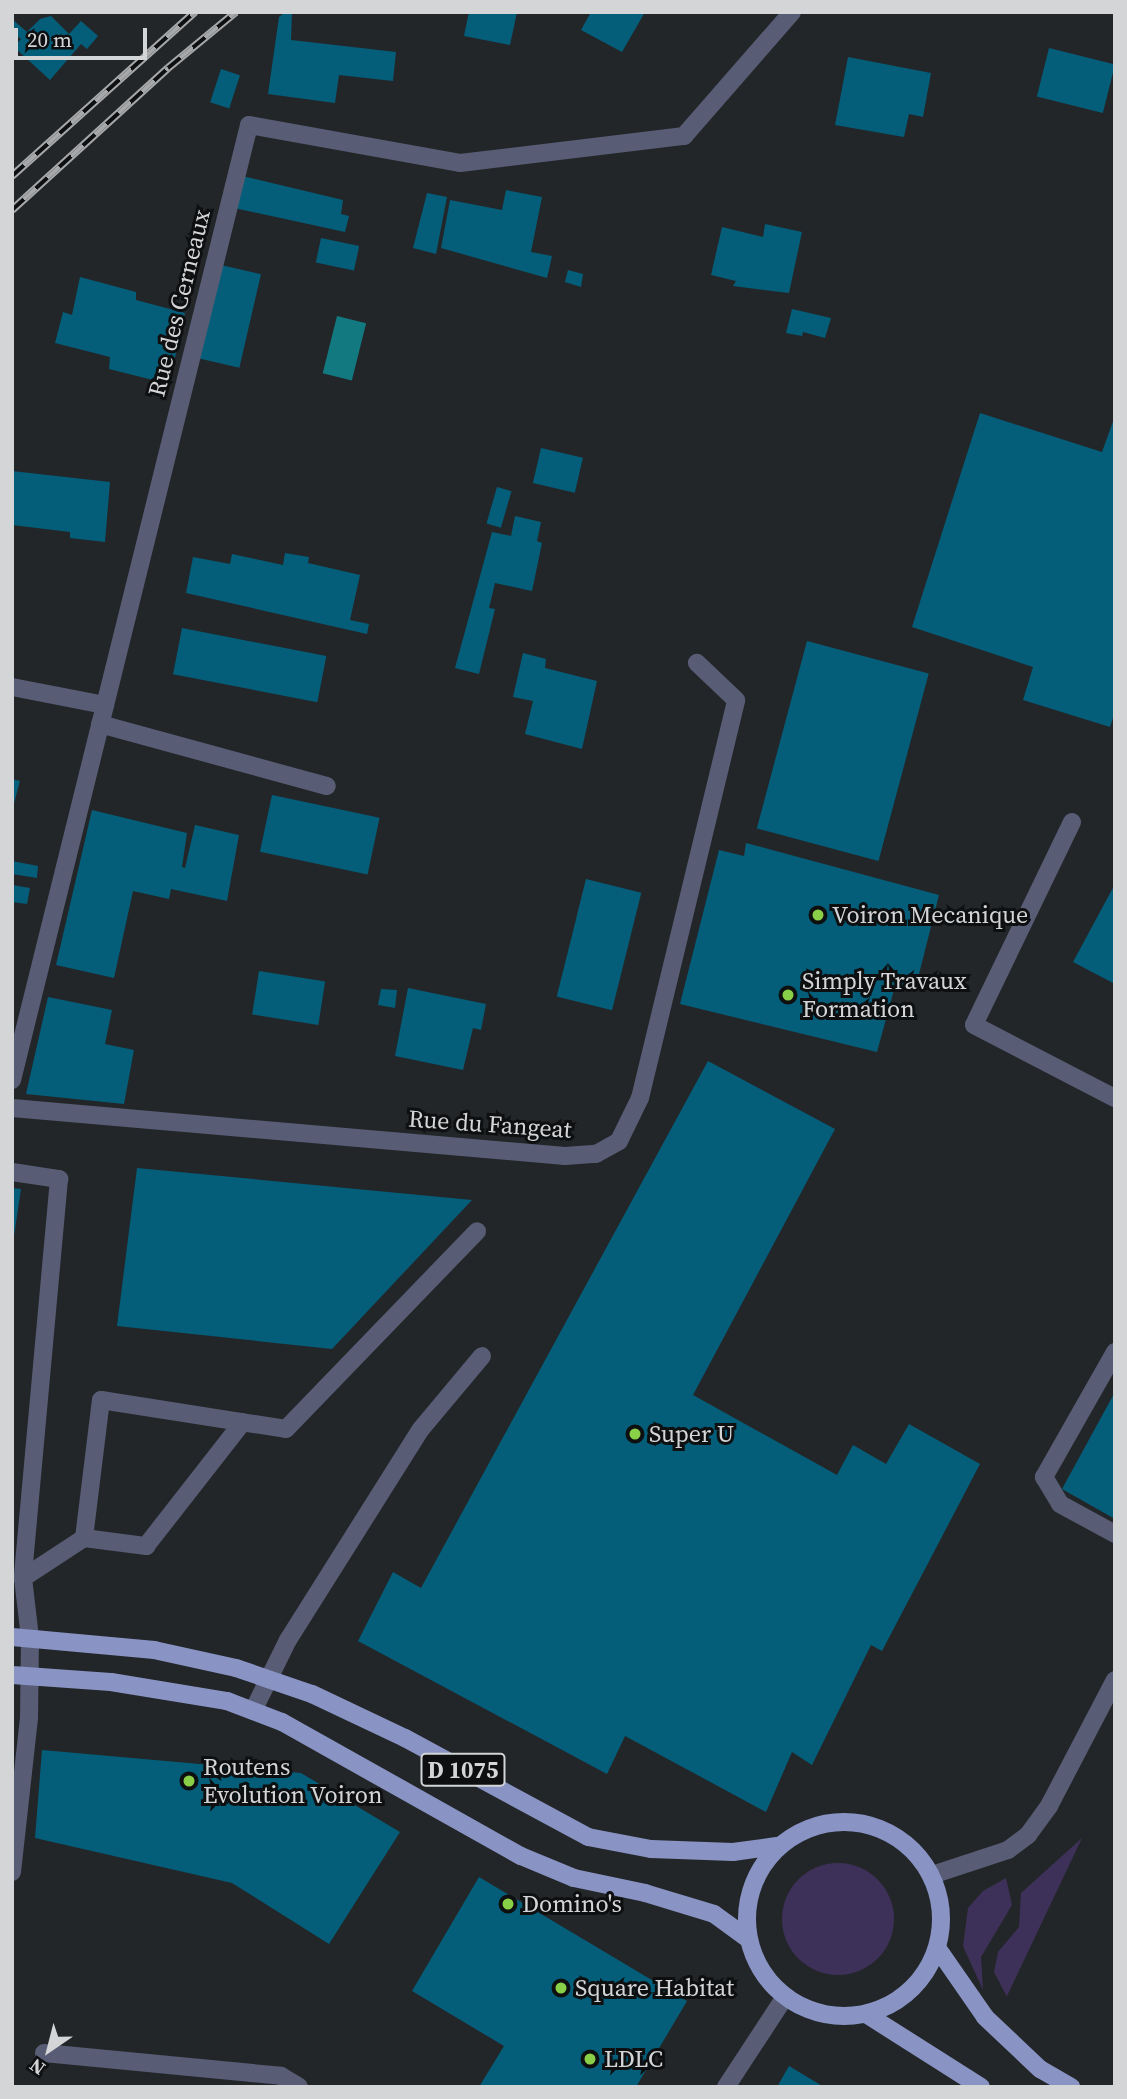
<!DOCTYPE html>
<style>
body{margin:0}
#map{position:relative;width:1127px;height:2099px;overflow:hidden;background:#232629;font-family:"Source Serif 4",serif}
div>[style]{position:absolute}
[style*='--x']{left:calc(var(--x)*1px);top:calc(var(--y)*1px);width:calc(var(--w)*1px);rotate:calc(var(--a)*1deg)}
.green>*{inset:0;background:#3e3159}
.round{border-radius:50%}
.water>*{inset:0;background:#137981;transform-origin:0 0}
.building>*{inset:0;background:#045e79;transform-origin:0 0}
.lane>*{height:18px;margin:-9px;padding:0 9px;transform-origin:9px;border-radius:9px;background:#585d75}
.street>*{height:18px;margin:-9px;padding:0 9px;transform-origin:9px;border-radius:9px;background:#585d75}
.primary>*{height:18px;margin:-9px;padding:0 9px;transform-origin:9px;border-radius:9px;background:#8994c4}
.primary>.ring{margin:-9px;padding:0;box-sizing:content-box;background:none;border:18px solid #8994c4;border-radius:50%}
.rail>*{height:8px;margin-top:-4px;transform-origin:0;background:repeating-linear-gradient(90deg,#0e0f10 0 16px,#a6a8aa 0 32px);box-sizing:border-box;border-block:2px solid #a6a8aa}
.dots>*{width:19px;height:19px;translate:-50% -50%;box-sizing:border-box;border:4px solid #0e0f10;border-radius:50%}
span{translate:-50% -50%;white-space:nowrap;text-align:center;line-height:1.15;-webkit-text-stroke:6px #0e0f10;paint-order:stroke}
.shield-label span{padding:2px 5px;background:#0e0f10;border:2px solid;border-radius:5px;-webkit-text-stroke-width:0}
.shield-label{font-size:23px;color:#d3d5d7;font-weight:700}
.street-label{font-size:24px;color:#d3d5d7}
.poi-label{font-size:24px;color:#d3d5d7}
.left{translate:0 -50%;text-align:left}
.frame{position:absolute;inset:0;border:14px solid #d3d5d7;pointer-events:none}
.north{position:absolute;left:14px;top:2015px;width:70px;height:70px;-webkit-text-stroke:5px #0e0f10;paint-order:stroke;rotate:215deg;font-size:19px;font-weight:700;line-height:28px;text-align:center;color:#d3d5d7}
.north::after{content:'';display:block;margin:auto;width:24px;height:32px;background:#d3d5d7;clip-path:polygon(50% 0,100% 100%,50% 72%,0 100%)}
.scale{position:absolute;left:14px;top:28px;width:133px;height:32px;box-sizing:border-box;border:4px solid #d3d5d7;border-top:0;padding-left:9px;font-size:21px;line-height:24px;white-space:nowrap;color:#d3d5d7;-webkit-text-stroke:5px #0e0f10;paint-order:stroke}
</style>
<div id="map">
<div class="green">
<i style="clip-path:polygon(1082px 1838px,1007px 1996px,1007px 1997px,994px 1972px,998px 1952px,1019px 1927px,1021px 1893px)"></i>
<i class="round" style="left:782px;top:1863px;width:112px;height:112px"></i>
<i style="clip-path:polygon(1006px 1878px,1012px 1905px,981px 1957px,983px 1990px,963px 1946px,968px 1908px,983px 1891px)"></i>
</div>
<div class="water">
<i style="left:337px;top:316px;width:30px;height:59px;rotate:14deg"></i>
</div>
<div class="building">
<i style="clip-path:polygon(285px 12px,292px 12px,291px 40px,396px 52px,393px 81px,339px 75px,335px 103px,268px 94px,279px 17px)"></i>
<i style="clip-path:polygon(469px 12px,517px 12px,510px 45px,464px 36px)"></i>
<i style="clip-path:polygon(591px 12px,645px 12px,622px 52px,581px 30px)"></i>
<i style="clip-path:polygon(51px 16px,69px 34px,81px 21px,98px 36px,87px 49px,81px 44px,50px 80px,14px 47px,21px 39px,12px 32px,12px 19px,27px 32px,40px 19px)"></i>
<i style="left:1049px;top:48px;width:68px;height:50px;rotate:14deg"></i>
<i style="clip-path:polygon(848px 57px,931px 73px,923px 117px,909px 114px,904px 137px,835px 125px)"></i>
<i style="left:221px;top:69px;width:20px;height:35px;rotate:18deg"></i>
<i style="clip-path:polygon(242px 176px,343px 200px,341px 214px,349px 216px,345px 232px,234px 208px)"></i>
<i style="clip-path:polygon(506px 190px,542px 197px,531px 252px,552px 256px,547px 278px,441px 248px,450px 200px,502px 210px)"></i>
<i style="clip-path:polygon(427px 193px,447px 197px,436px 254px,413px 248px)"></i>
<i style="clip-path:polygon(765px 224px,802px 232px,789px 293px,733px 286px,736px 281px,711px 275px,722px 227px,763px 237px)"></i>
<i style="left:321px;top:238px;width:39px;height:25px;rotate:12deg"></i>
<i style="left:221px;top:265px;width:41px;height:96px;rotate:13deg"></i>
<i style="clip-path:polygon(568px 270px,583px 274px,581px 287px,565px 282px)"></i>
<i style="clip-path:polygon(80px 277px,136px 292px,136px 300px,185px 313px,169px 384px,109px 369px,110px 357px,55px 343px,63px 312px,72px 315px)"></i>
<i style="clip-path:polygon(792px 309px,831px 318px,825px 338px,803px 332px,802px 336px,786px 333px)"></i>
<i style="clip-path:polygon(980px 413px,1102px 452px,1115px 416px,1115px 712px,1110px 727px,1023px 700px,1033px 667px,912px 627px)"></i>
<i style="left:541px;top:448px;width:43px;height:36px;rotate:13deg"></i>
<i style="clip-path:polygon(12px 471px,110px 482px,105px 542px,70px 538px,70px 532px,12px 525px)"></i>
<i style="left:497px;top:487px;width:15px;height:38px;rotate:16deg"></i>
<i style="clip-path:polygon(515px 516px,541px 522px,537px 541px,542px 543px,532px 591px,495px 583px,489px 608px,495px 609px,479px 674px,455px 668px,492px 532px,511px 536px)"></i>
<i style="clip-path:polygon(285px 553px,309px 557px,308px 563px,360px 575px,350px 620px,369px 624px,367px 634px,186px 593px,193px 557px,230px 564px,232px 554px,283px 565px)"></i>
<i style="left:182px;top:628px;width:147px;height:47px;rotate:11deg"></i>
<i style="left:807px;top:641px;width:126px;height:194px;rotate:15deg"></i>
<i style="clip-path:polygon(523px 653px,546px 659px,545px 668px,597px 681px,582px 749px,525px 734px,533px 701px,513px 697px)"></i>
<i style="clip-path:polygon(12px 779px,20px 781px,13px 807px,12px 807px)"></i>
<i style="left:272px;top:795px;width:110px;height:58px;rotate:12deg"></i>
<i style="clip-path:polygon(92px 810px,187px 833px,182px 867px,185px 868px,195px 825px,239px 835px,227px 901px,171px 889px,169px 899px,133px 891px,114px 978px,56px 965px)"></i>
<i style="clip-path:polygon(746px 843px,939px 895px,915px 990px,895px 986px,877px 1052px,680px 1004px,719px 850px,744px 856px)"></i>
<i style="clip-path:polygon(12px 861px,38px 866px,37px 878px,12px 874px)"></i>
<i style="left:586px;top:879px;width:57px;height:121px;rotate:14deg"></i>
<i style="clip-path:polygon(1115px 884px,1115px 984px,1073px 962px)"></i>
<i style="clip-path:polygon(12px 885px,30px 888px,27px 904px,12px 902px)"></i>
<i style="left:259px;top:971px;width:67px;height:44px;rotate:9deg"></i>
<i style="clip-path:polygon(408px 988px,486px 1004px,481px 1030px,473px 1028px,463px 1070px,395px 1056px)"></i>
<i style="clip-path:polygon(381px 989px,397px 990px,395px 1008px,378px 1005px)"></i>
<i style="clip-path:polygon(48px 997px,112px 1010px,105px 1044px,134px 1050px,124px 1104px,26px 1094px)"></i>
<i style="clip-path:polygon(708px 1061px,835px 1129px,693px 1395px,837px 1475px,853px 1445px,886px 1464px,909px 1424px,980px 1464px,882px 1651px,871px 1645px,812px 1765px,792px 1752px,766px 1812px,625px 1736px,607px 1774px,358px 1641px,393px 1572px,421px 1588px)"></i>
<i style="clip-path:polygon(137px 1168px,472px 1200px,332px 1349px,117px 1326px)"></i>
<i style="clip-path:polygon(12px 1188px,21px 1189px,14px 1236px,12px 1236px)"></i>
<i style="clip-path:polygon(1115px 1392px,1115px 1519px,1062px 1489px)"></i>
<i style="clip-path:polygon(42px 1750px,301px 1773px,400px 1832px,329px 1944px,232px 1883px,35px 1838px)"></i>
<i style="clip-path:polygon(479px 1877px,687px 2001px,636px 2087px,479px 2087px,504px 2046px,412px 1991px)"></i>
<i style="clip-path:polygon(789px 2066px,824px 2087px,777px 2087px)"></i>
</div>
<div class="lane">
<i style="--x:12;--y:687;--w:95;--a:11"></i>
<i style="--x:100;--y:724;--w:235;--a:15.3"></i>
<i style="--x:12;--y:1172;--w:48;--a:8.5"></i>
<i style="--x:59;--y:1179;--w:401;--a:95.2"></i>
<i style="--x:23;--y:1578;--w:60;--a:83.3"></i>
<i style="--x:30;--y:1638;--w:80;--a:90.7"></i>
<i style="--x:29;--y:1718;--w:155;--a:96.3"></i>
<i style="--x:1115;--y:1352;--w:144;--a:119.6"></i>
<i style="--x:1044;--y:1477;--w:31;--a:59"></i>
<i style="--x:1060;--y:1504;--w:63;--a:28.6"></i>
<i style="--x:84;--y:1538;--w:63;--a:7.4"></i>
<i style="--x:146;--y:1546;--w:157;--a:-52"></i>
<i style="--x:23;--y:1578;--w:73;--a:-33.3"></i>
<i style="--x:84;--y:1538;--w:139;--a:-83"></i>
<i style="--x:101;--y:1400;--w:187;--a:8.9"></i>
<i style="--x:286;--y:1429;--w:275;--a:-46"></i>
<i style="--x:253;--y:1711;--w:79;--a:-63.8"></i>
<i style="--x:288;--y:1640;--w:249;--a:-57.8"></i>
<i style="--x:421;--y:1429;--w:95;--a:-50.1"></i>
<i style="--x:44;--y:2053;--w:238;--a:5.5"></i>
<i style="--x:281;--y:2076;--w:21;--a:31"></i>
</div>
<div class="street">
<i style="--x:1072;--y:822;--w:225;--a:115.8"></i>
<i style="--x:974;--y:1025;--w:159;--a:27.4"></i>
<i style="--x:12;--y:1080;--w:984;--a:-76.06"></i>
<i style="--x:249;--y:125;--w:214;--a:10.2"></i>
<i style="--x:460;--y:163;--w:226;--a:-6.9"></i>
<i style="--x:684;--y:136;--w:164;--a:-48.9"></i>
<i style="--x:12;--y:1108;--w:555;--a:4.96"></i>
<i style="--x:565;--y:1156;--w:31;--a:-4"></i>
<i style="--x:596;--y:1154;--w:26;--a:-29"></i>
<i style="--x:619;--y:1141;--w:48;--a:-64"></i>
<i style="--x:640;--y:1098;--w:409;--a:-76.4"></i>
<i style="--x:736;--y:700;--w:54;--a:-136.5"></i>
<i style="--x:932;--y:1875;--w:80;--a:-18.2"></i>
<i style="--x:1008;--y:1850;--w:25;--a:-37"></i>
<i style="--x:1028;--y:1835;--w:36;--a:-54"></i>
<i style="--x:1049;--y:1806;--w:142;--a:-62.4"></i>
<i style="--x:726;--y:2087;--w:108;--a:-56.8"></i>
</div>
<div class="primary">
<i style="--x:12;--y:1637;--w:143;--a:5.2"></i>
<i style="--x:154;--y:1650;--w:84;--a:12.4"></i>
<i style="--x:236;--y:1668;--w:80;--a:18.9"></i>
<i style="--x:312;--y:1694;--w:103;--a:25.3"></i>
<i style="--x:405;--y:1738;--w:208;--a:28.4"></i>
<i style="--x:588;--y:1837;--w:64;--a:10.8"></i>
<i style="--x:651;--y:1849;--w:82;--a:2.1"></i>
<i style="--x:733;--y:1852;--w:44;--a:-7.8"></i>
<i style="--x:12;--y:1675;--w:99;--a:4"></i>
<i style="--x:111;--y:1682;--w:118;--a:9.3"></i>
<i style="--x:227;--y:1701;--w:59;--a:20.9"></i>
<i style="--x:282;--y:1722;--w:274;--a:29.3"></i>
<i style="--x:521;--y:1856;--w:57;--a:22.5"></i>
<i style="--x:574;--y:1878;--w:73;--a:11.9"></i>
<i style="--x:645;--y:1893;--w:72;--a:16.9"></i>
<i style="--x:714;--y:1914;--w:41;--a:36"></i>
<i class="ring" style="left:747px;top:1822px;width:176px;height:176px"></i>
<i style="--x:938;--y:1949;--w:83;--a:55.3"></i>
<i style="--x:985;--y:2017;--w:76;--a:43.4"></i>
<i style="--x:1040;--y:2069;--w:36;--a:30"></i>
<i style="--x:866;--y:2014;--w:136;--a:32.4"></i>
</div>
<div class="rail">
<i style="--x:12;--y:176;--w:246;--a:-41.9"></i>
<i style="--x:12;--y:210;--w:211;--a:-42.3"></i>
<i style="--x:168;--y:68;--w:88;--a:-39.5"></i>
</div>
<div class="dots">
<i style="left:818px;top:915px;background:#89cf48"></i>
<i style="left:788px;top:995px;background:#89cf48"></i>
<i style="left:635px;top:1434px;background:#89cf48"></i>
<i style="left:189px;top:1781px;background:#89cf48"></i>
<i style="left:508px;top:1904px;background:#89cf48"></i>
<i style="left:561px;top:1988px;background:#89cf48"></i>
<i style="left:590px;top:2059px;background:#89cf48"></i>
</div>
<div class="shield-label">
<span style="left:463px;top:1770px">D 1075</span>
</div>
<div class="street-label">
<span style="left:179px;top:303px;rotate:-76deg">Rue des Cerneaux</span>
<span style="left:490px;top:1124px;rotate:4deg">Rue du Fangeat</span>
</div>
<div class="poi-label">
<span class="left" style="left:832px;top:915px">Voiron Mecanique</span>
<span class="left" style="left:802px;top:995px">Simply Travaux<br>Formation</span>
<span class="left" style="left:649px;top:1434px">Super U</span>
<span class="left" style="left:203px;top:1781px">Routens<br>Evolution Voiron</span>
<span class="left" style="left:522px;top:1904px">Domino's</span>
<span class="left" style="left:575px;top:1988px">Square Habitat</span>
<span class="left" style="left:604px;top:2059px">LDLC</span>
</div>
<div class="frame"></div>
<div class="north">N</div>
<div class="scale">20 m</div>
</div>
